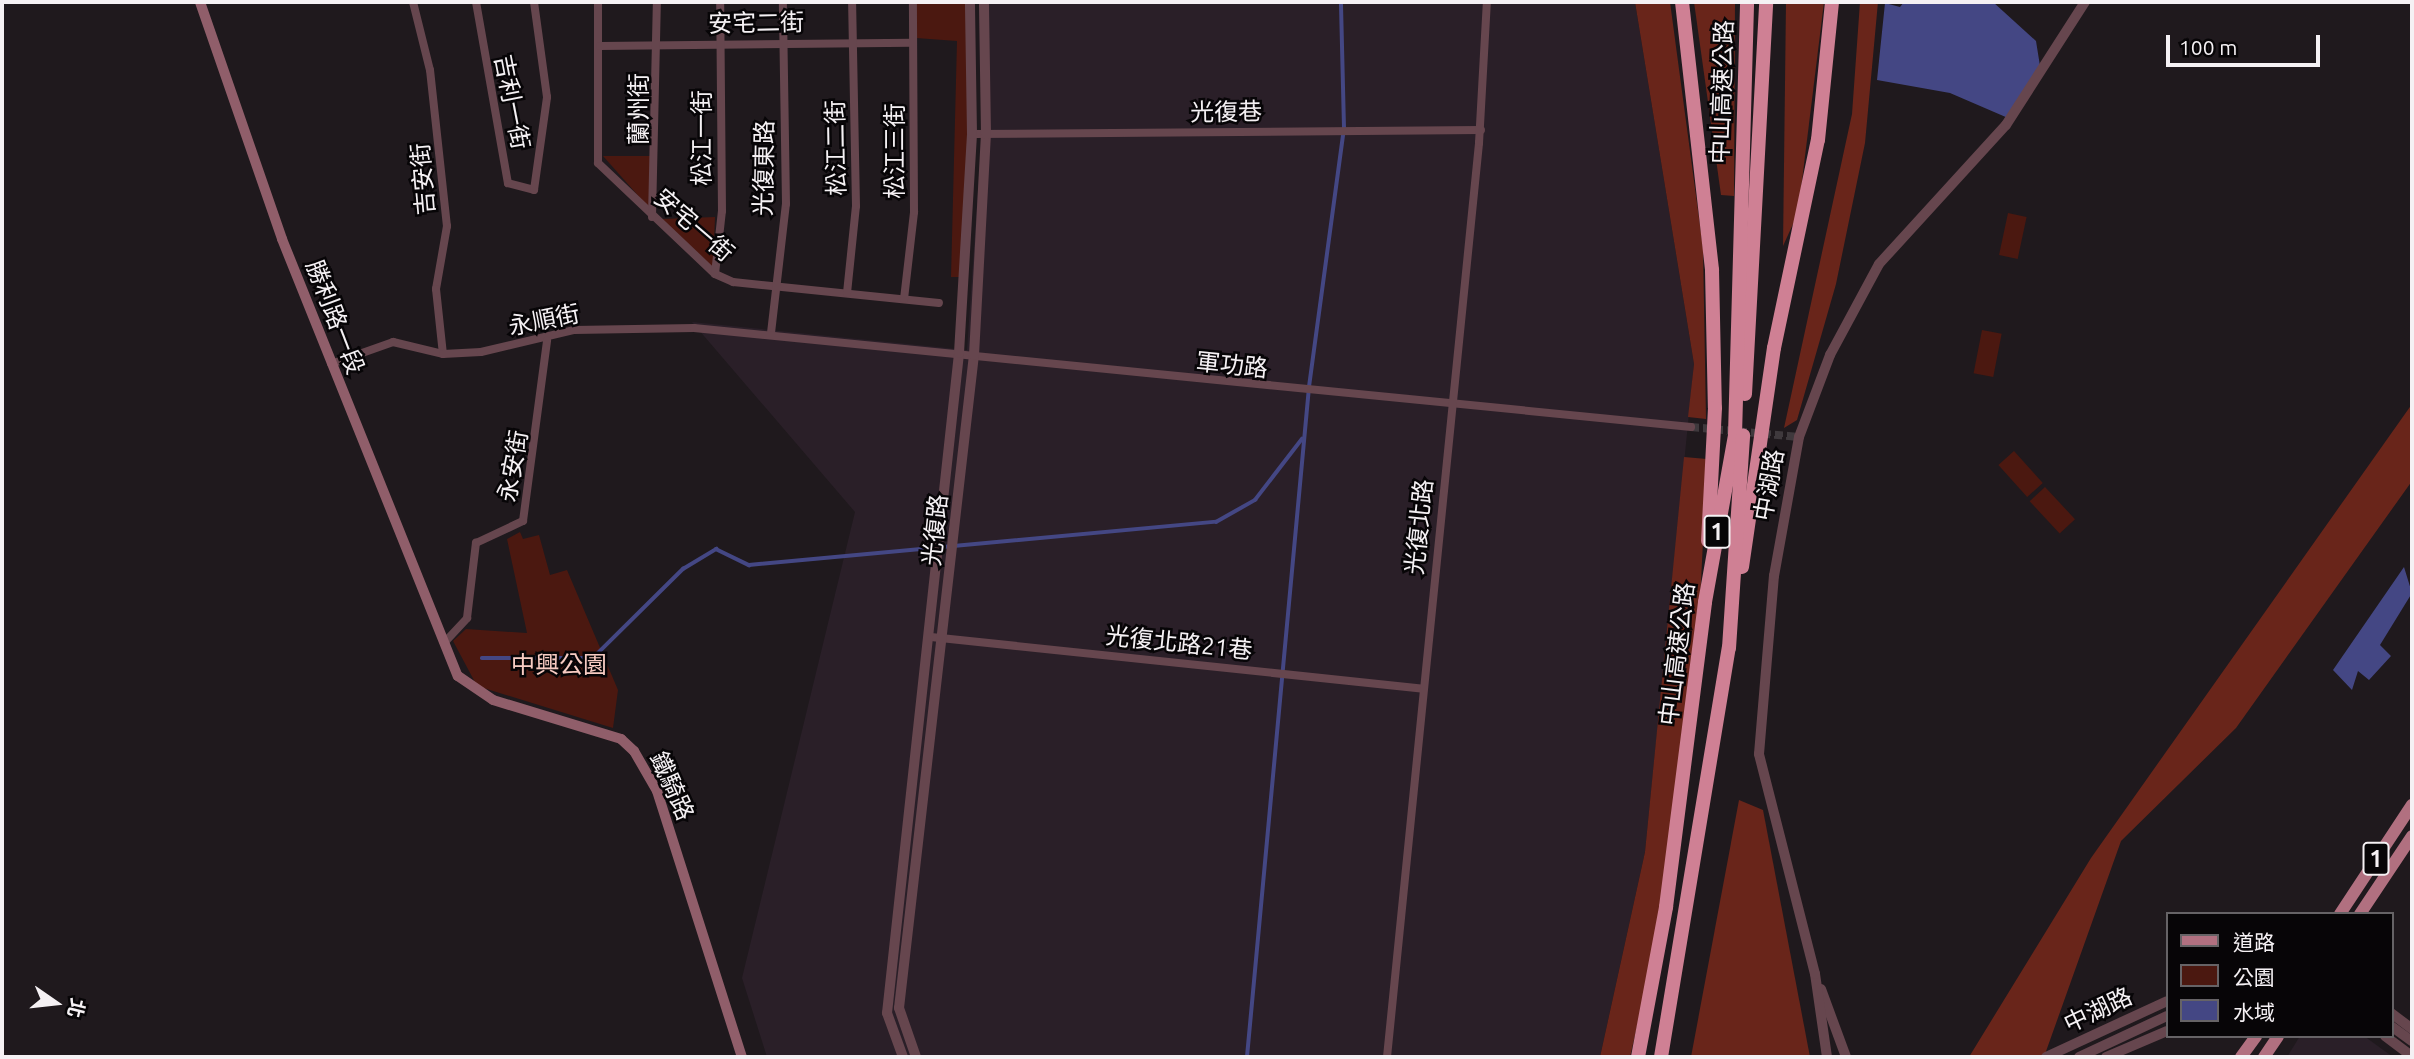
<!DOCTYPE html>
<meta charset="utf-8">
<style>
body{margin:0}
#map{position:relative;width:2414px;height:1059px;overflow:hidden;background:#1f191d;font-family:Ubuntu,"Noto Sans TC",sans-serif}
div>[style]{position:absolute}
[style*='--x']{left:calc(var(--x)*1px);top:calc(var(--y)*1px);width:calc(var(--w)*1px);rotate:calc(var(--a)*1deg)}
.built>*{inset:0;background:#2a1f28}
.green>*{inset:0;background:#4b1810;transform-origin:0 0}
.forest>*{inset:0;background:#69251a}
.water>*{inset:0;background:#444784}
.stream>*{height:3.5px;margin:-1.75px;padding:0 1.75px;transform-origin:1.75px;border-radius:1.75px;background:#444784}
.minor-tunnel>*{height:8px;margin-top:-4px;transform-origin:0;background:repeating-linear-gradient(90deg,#3f393d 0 8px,transparent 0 12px)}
.minor>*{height:8px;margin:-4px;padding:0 4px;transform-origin:4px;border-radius:4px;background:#66464e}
.tertiary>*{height:10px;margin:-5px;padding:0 5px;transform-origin:5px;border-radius:5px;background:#66464e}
.secondary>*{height:10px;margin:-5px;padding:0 5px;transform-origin:5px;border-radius:5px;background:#905e6a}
.primary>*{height:12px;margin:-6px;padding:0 6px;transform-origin:6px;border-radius:6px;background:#b17080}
.motorway>*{height:14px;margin:-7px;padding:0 7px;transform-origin:7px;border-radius:7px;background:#cf8094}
span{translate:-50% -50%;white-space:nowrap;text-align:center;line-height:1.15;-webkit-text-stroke:5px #070507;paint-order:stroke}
.shield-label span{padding:2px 5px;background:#070507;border:2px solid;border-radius:5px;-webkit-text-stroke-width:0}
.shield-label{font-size:23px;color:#f5f1f4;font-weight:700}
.street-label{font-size:24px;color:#f5f1f4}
.park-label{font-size:24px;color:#f7cbc2}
.frame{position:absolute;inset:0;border:4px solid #f5f1f4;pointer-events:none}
.legend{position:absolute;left:2166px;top:912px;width:228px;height:126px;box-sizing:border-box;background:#070507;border:2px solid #666366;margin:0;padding:9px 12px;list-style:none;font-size:21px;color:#f5f1f4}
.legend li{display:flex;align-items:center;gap:14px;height:35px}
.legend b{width:35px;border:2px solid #666366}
.north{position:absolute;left:21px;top:968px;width:70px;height:70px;-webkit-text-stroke:5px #070507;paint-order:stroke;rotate:104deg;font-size:19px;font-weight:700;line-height:28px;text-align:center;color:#f5f1f4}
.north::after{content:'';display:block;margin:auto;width:24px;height:32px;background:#f5f1f4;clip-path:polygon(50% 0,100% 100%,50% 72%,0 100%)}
.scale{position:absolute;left:2166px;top:35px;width:154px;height:32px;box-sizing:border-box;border:4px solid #f5f1f4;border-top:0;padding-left:9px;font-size:21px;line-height:24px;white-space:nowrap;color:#f5f1f4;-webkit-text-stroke:5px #070507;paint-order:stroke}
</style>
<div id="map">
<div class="built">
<i style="clip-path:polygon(981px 2px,1635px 2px,1694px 364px,1645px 852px,1600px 1057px,767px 1057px,742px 978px,855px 512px,692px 322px,967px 350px,982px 131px)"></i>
<i style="clip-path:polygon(2300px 1036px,2364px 1036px,2393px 1057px,2287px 1057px)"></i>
</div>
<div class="green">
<i style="clip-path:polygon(916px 2px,968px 2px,969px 135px,960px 277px,951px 277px,957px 41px,916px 38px)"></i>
<i style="clip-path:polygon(603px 156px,652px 156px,650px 209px)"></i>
<i style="left:2008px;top:213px;width:19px;height:43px;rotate:12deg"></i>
<i style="clip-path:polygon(715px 217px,713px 268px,662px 219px)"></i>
<i style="left:1982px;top:330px;width:20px;height:44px;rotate:11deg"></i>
<i style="left:2014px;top:451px;width:43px;height:21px;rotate:48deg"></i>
<i style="left:2045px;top:487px;width:44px;height:21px;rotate:47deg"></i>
<i style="clip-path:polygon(520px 532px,523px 539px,539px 535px,550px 575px,567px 570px,618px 690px,613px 728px,477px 686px,453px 641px,466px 629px,527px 633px,507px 539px)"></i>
</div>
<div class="forest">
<i style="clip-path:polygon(1635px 2px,1670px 2px,1703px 248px,1706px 419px,1688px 417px,1694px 364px)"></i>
<i style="clip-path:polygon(1694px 2px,1735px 2px,1734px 196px,1721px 195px)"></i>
<i style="clip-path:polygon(1786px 2px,1824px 2px,1798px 213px,1783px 246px)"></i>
<i style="clip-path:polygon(1860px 2px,1878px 2px,1865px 143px,1836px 284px,1797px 420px,1784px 428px,1852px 114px)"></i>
<i style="clip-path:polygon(2412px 404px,2412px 481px,2236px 728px,2121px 841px,2044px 1057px,1969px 1057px,2091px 858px)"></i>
<i style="clip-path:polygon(1684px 457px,1707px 459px,1697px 664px,1664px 908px,1630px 1057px,1600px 1057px,1645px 852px)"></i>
<i style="clip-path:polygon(1739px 800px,1763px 810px,1810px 1057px,1691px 1057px)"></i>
</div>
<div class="water">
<i style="clip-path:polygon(1904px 2px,1993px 2px,2036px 41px,2040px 66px,2008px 118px,1950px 93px,1877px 80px,1885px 3px,1900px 7px)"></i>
<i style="clip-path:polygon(2404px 567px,2412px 593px,2380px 645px,2391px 656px,2369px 680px,2358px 671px,2352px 690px,2333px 670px)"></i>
</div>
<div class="stream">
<i style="--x:482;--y:658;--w:111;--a:0"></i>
<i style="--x:593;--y:658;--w:127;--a:-44.7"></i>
<i style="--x:683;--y:569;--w:39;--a:-31"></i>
<i style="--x:716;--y:549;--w:37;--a:26"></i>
<i style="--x:749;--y:565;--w:469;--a:-5.3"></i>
<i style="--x:1216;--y:522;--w:45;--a:-29.4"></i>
<i style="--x:1255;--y:500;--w:77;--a:-52.4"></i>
<i style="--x:1247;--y:1057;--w:673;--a:-84.71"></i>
<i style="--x:1309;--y:387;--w:261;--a:-82.3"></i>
<i style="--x:1344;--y:128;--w:126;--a:-91.4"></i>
</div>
<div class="minor-tunnel">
<i style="--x:1691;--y:427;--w:108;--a:5.3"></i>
</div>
<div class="minor">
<i style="--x:413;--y:2;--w:70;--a:76"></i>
<i style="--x:430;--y:70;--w:157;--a:83.8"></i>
<i style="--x:447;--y:226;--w:64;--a:99.9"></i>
<i style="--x:436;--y:289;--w:65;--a:83.9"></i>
<i style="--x:476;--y:2;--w:184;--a:80"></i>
<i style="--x:508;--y:183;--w:27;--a:15"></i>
<i style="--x:534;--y:190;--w:94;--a:-82"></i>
<i style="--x:547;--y:97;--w:96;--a:-97.8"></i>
<i style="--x:598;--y:2;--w:161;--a:90"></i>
<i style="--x:598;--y:163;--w:161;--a:43.5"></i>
<i style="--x:715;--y:274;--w:20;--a:24"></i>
<i style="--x:733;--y:282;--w:207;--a:5.8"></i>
<i style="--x:600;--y:46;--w:312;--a:-0.6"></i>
<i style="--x:972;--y:134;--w:509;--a:-0.45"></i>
<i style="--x:652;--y:217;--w:215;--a:-88.7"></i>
<i style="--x:715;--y:274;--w:63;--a:-83.7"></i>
<i style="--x:722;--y:211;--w:209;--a:-90.5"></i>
<i style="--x:847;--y:293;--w:87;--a:-84.1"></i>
<i style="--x:856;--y:206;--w:204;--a:-91.1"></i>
<i style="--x:904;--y:299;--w:88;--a:-83.4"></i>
<i style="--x:914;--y:212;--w:210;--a:-90.3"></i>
<i style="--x:771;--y:333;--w:130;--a:-83.4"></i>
<i style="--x:786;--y:204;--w:202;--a:-90.9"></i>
<i style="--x:331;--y:364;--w:66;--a:-19.5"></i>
<i style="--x:393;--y:342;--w:51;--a:13.5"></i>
<i style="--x:443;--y:354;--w:38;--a:-3"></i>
<i style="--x:481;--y:352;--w:96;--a:-13.3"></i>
<i style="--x:574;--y:330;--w:120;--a:-1"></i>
<i style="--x:694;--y:328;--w:1002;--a:5.67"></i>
<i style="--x:931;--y:637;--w:495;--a:6"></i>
<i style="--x:444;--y:643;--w:34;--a:-47"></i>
<i style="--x:467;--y:618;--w:76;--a:-83.2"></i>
<i style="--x:476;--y:543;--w:52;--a:-25.1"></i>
<i style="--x:523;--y:521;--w:182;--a:-82.4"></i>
<i style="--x:1387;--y:1057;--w:919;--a:-84.25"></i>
<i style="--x:1479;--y:143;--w:141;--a:-86.8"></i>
</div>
<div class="tertiary">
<i style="--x:1821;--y:989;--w:72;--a:69.8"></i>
<i style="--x:2391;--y:1013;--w:26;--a:37"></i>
<i style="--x:2391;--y:1026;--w:26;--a:36"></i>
<i style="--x:2385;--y:1036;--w:34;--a:37"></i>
<i style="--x:903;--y:1057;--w:47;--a:-110"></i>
<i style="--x:887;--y:1013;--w:664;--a:-83.77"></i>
<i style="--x:959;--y:353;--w:219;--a:-86.6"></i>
<i style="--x:972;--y:134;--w:132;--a:-90.9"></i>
<i style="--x:916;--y:1057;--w:52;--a:-109.1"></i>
<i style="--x:899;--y:1008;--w:657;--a:-83.45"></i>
<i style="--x:974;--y:355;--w:221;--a:-86.9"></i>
<i style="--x:986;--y:134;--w:132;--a:-90.9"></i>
<i style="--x:1827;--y:1057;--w:84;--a:-98.2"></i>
<i style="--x:1815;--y:974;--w:227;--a:-104.3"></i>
<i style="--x:1759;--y:754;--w:179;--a:-85.2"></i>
<i style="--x:1774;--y:576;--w:141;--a:-79.8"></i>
<i style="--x:1799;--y:437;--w:88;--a:-69.3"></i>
<i style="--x:1830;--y:355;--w:103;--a:-61.7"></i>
<i style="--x:1879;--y:264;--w:188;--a:-47.6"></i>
<i style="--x:2006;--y:125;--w:146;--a:-57.3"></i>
<i style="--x:2046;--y:1057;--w:133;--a:-24.8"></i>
<i style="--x:2079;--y:1057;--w:97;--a:-25"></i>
<i style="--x:2106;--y:1057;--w:66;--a:-23.1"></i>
</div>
<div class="secondary">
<i style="--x:200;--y:2;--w:251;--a:70.9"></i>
<i style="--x:282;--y:239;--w:471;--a:68.1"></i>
<i style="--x:458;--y:676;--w:42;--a:34.4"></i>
<i style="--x:493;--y:700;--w:134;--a:16.9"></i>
<i style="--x:621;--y:739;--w:18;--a:43"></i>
<i style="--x:634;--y:751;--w:46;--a:60.1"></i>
<i style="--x:657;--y:791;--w:279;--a:72.3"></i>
</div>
<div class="primary">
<i style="--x:2340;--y:914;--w:131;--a:-56.6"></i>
<i style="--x:2360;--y:914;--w:94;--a:-56.3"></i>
<i style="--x:2241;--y:1057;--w:26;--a:-54"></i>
<i style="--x:2264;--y:1057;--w:25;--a:-56"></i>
</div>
<div class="motorway">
<i style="--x:1682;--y:2;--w:270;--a:83.6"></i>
<i style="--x:1712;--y:270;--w:138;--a:88.8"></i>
<i style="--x:1715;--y:408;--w:133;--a:93"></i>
<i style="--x:1745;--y:394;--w:393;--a:-86.9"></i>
<i style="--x:1742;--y:567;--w:221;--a:-81.7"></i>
<i style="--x:1774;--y:348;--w:213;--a:-78.1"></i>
<i style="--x:1818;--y:140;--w:139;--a:-84.2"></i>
<i style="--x:1638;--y:1057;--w:153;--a:-79.4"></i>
<i style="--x:1666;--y:907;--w:307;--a:-82.7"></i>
<i style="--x:1705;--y:602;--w:170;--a:-79.8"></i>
<i style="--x:1735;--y:435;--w:433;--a:-88.4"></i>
<i style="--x:1661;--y:1057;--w:415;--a:-80.6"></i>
<i style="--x:1729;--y:648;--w:213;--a:-86.2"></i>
</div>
<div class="shield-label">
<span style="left:1717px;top:532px">1</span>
<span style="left:2376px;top:859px">1</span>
</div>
<div class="street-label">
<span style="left:756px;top:23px;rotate:-1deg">安宅二街</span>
<span style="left:1722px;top:92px;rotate:-88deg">中山高速公路</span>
<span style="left:512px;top:102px;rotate:79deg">吉利一街</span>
<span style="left:639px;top:109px;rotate:-90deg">蘭州街</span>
<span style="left:1226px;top:112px;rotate:-1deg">光復巷</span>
<span style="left:702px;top:138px;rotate:-90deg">松江一街</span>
<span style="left:836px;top:148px;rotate:-91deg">松江二街</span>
<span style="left:895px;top:151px;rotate:-90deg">松江三街</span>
<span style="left:764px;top:168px;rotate:-89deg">光復東路</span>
<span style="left:423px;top:179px;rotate:-95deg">吉安街</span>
<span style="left:694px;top:225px;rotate:41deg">安宅一街</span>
<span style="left:335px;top:317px;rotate:69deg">勝利路一段</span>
<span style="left:544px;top:320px;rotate:-11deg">永順街</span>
<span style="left:1232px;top:365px;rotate:6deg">軍功路</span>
<span style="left:513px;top:466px;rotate:-80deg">永安街</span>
<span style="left:1769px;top:485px;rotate:-80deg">中湖路</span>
<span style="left:1419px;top:527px;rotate:-84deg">光復北路</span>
<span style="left:935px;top:530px;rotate:-84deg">光復路</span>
<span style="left:1179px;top:643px;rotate:6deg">光復北路21巷</span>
<span style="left:1677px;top:654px;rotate:-83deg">中山高速公路</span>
<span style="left:672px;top:786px;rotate:66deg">鐵騎路</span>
<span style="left:2098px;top:1010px;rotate:-25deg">中湖路</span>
</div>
<div class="park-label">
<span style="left:559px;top:665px">中興公園</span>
</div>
<div class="frame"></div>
<ul class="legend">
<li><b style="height:9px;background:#b17080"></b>道路</li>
<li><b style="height:19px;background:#4b1810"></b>公園</li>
<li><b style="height:19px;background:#444784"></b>水域</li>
</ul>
<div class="north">北</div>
<div class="scale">100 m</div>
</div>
